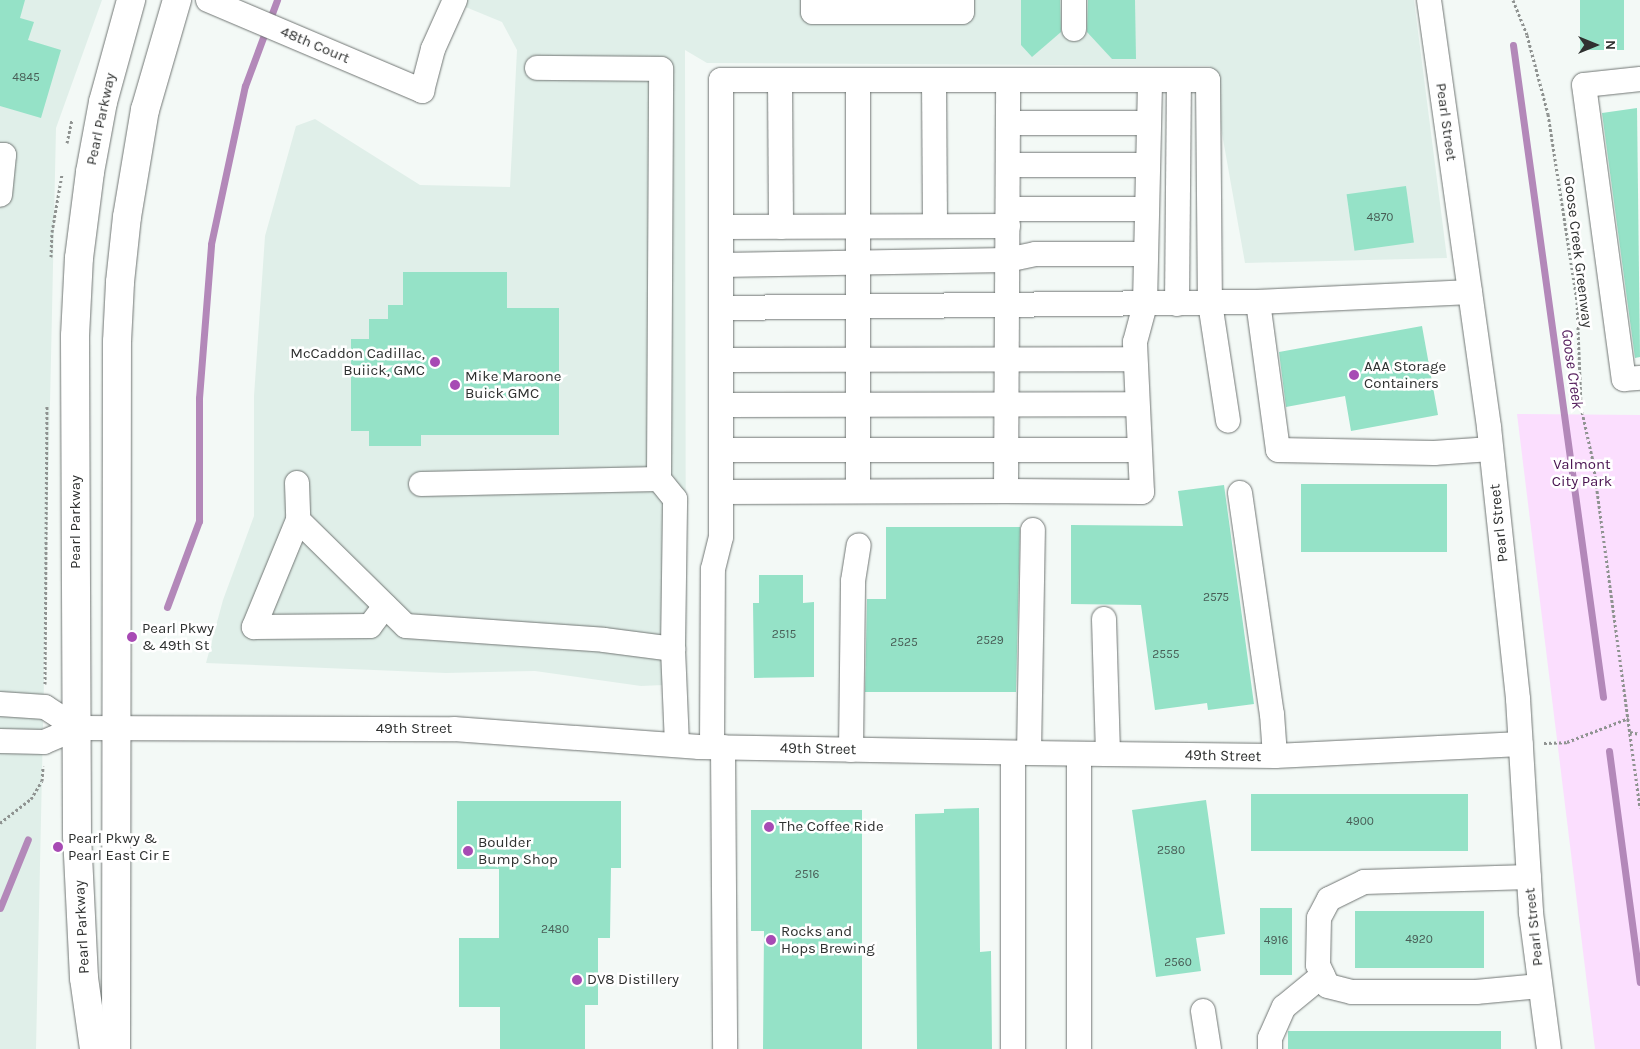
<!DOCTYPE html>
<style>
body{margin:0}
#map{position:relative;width:1640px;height:1049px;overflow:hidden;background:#f3f9f6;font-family:Karla,sans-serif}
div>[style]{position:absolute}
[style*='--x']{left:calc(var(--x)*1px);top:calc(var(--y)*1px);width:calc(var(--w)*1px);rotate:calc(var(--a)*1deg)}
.built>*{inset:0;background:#e0efe9}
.green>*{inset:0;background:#fbdefe}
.stream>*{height:7px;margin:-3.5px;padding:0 3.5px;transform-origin:3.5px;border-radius:3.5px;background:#b388b9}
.building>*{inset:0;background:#95e2c7;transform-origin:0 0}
.path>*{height:3px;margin-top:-1.5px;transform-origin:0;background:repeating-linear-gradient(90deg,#8f9391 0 2.5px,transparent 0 5px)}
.roads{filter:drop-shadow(0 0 1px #717674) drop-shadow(0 0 1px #717674)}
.minor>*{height:24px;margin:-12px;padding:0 12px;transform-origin:12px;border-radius:12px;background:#fff}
.major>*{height:28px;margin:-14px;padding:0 14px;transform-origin:14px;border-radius:14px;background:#fff}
.dots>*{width:14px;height:14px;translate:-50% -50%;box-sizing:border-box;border:2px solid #fff;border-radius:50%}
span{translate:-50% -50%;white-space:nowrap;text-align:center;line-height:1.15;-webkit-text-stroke:5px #fff;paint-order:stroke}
.number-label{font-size:12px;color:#485d56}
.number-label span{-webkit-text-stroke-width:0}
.street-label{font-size:15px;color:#2f3130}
.poi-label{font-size:15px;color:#2f3130}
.right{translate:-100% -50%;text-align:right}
.left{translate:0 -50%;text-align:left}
.park-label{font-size:15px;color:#48124f}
.water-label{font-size:16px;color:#582360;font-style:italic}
.north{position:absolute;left:1570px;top:20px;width:50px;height:50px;-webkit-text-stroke:4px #fff;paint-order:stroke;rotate:90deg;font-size:14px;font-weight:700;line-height:20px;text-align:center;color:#2f3130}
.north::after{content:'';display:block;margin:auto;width:18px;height:22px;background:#2f3130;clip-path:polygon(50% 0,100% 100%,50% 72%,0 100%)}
</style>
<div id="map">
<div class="built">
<i style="clip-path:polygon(0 0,102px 0,56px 128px,36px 1049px,0 1049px)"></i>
<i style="clip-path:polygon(435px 0,1414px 0,1447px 258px,1245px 263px,1210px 66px,707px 63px,685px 50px,686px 684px,641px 686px,535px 671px,446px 673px,206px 663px,223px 600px,254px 516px,254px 396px,265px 236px,296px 126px,315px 119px,420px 185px,510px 187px,517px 50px,502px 22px,451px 1px)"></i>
</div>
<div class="green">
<i style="clip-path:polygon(1517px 414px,1640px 415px,1640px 1049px,1595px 1049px)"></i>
</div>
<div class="stream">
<i style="--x:1513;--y:45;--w:658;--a:82.14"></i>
<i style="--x:167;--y:607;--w:92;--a:-69.6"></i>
<i style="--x:199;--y:521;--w:123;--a:-90"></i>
<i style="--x:199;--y:398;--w:154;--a:-85.5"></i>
<i style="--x:211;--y:244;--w:162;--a:-77.9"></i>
<i style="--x:245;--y:86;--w:92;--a:-69.6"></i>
<i style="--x:1609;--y:751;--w:233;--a:82.4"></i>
<i style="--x:0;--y:908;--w:74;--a:-67.9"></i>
</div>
<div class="building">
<i style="clip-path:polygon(0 0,25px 0,20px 18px,34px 22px,28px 40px,61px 50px,41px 118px,0 106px)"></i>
<i style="clip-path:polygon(1021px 0,1060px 0,1061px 32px,1032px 57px,1021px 45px)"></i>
<i style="clip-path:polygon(1088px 0,1135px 0,1136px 59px,1112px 59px,1087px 32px)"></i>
<i style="left:1580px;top:0;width:44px;height:50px"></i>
<i style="clip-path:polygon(1637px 108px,1640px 357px,1635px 358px,1602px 113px)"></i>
<i style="left:1406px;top:186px;width:57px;height:60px;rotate:82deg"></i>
<i style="clip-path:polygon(403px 272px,507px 272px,507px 308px,559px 308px,559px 435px,421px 435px,421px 446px,369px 446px,369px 431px,351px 431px,351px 339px,369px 339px,369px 319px,388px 319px,388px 305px,403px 305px)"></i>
<i style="clip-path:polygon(1422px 326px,1438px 415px,1351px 431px,1345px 396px,1286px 407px,1279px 352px)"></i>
<i style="left:1301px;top:484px;width:146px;height:68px"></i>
<i style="clip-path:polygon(1224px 485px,1254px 704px,1208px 710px,1207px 703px,1155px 710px,1141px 605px,1071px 604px,1071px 525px,1183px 526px,1178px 491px)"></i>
<i style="clip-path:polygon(886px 527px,1020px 527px,1016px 692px,865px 692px,867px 599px,886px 599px)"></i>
<i style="clip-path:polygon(759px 575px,803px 575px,803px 603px,814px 602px,814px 677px,754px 678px,753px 603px,759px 603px)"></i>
<i style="left:1251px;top:794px;width:217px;height:57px"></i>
<i style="clip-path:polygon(1206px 800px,1225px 934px,1196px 938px,1201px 971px,1156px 977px,1132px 810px)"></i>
<i style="clip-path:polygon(457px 801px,621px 801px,621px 868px,611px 868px,610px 938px,598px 938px,598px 1005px,585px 1005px,585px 1049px,500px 1049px,500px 1007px,459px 1007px,459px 938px,499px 938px,499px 869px,457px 869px)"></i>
<i style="clip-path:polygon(979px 808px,980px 952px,991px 951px,992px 1049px,917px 1049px,915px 814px,944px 813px,944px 809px)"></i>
<i style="clip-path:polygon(751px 810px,862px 810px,862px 1049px,763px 1049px,764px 931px,751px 931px)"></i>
<i style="left:1260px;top:908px;width:32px;height:67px"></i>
<i style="left:1355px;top:911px;width:129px;height:57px"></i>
<i style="left:1288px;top:1031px;width:213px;height:18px"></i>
</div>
<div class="path">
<i style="--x:1513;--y:0;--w:38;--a:68"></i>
<i style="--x:1527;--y:35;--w:82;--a:75.1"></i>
<i style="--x:1548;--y:114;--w:190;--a:81.2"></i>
<i style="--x:1577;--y:302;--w:105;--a:87.8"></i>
<i style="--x:1581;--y:407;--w:55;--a:77.5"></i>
<i style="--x:1593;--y:461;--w:350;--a:82.3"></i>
<i style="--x:67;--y:143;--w:24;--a:-78"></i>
<i style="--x:51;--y:257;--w:25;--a:-88"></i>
<i style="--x:52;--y:232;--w:59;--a:-80.2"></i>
<i style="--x:45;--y:684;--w:278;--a:-89.6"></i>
<i style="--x:1630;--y:732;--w:10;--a:11"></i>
<i style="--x:1544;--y:743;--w:23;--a:-2"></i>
<i style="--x:1567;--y:742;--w:66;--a:-21.2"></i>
<i style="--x:0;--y:823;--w:39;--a:-38"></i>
<i style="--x:31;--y:799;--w:21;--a:-59"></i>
<i style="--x:42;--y:781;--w:15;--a:-86"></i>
</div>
<div class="roads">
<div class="minor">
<i style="--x:208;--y:0;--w:233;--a:23"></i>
<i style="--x:422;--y:91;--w:43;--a:-75.3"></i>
<i style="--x:433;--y:49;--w:54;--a:-65.8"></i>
<i style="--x:813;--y:0;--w:12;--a:90"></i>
<i style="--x:813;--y:12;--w:68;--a:0"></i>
<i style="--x:881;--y:0;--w:12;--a:90"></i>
<i style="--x:881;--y:12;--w:81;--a:0"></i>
<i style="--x:962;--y:12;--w:12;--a:-90"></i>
<i style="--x:1429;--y:0;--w:431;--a:82"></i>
<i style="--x:1489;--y:427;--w:274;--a:83.9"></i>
<i style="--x:1518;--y:699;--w:214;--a:86.5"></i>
<i style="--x:1531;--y:913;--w:137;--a:82.5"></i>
<i style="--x:1074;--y:29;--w:29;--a:-90"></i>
<i style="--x:1640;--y:79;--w:56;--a:173.9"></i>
<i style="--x:1584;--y:85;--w:297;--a:82.3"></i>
<i style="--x:1624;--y:379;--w:16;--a:-4"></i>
<i style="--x:780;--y:80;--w:147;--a:89.6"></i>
<i style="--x:858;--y:80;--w:411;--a:90"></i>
<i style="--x:934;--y:80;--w:146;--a:89.6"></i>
<i style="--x:1008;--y:123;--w:141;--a:0"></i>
<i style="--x:0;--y:155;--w:4;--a:0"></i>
<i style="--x:4;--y:155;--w:40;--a:95.7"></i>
<i style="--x:1008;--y:165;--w:140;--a:0"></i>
<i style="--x:1008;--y:209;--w:139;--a:0"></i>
<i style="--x:721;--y:227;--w:287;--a:-0.2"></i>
<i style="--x:721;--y:265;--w:286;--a:-1"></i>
<i style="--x:1007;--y:260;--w:29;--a:-12"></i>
<i style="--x:1035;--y:254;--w:111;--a:0"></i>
<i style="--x:1470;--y:292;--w:212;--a:177.3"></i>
<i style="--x:1258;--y:302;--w:149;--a:82.3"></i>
<i style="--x:1278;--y:450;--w:156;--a:1.1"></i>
<i style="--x:1434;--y:453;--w:57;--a:-4"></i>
<i style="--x:1177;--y:304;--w:224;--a:-89.5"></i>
<i style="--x:721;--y:308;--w:537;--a:-0.64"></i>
<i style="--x:721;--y:360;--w:414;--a:-0.1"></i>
<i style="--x:721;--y:405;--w:416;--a:-0.1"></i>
<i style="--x:721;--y:450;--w:418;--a:0"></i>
<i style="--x:297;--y:483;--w:37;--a:88"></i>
<i style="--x:298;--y:520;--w:151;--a:44.5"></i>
<i style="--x:406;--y:626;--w:198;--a:4"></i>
<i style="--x:604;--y:640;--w:70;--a:7.4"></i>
<i style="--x:673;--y:649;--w:150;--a:-89.2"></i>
<i style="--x:675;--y:499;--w:26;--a:-129"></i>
<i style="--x:659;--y:479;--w:410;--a:-89.7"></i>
<i style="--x:661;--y:69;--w:124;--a:-179.5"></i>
<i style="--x:421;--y:484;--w:238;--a:-1.2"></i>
<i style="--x:1006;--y:491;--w:136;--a:0.4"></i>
<i style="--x:1142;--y:492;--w:150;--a:-92.7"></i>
<i style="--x:1135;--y:342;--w:39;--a:-75"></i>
<i style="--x:1145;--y:304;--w:224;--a:-88.7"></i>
<i style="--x:721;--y:492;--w:285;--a:-0.2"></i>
<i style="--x:1006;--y:491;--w:411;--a:-89.7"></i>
<i style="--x:1240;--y:493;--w:223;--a:81.8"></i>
<i style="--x:1272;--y:714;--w:42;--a:85.9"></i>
<i style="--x:298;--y:520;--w:116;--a:112.4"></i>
<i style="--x:254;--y:627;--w:116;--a:-0.5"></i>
<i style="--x:370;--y:626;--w:25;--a:-53"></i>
<i style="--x:1104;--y:619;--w:135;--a:88.3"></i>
<i style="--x:673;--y:649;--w:96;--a:87.6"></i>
<i style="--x:0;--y:704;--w:45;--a:3.8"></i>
<i style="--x:45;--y:707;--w:38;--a:33"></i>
<i style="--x:0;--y:741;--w:44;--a:1.3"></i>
<i style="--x:44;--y:742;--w:36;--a:-23"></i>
<i style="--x:77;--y:728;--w:377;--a:0.2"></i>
<i style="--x:454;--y:729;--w:246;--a:4.2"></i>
<i style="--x:699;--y:747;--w:330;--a:1"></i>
<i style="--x:1029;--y:753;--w:246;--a:0.7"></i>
<i style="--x:1275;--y:756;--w:246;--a:-2.8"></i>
<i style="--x:712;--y:747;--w:178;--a:-89.7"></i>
<i style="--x:713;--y:569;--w:33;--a:-76"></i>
<i style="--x:721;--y:537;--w:457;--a:-90"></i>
<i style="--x:721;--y:80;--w:487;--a:0"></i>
<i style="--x:1208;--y:80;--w:223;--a:89.5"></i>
<i style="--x:1210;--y:303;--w:119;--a:81.3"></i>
<i style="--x:723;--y:747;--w:302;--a:89.6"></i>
<i style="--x:851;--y:750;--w:169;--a:-89.3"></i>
<i style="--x:853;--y:581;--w:36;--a:-81"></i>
<i style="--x:1013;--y:753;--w:296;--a:90"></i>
<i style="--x:1029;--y:753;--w:223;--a:-89"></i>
<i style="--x:1079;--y:754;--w:295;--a:90"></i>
<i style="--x:1529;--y:877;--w:165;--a:178.3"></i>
<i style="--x:1364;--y:882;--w:39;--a:154"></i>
<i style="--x:1329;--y:899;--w:21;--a:118"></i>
<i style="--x:1319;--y:918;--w:47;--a:91.2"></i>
<i style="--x:1318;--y:965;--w:23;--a:65"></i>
<i style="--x:1328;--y:986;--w:25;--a:14"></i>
<i style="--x:1352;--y:992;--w:124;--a:0"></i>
<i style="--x:1476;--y:992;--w:64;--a:-5.4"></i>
<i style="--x:1203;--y:1011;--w:38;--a:81"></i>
<i style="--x:1270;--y:1049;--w:11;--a:-90"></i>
<i style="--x:1270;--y:1038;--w:34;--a:-66"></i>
<i style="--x:1284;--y:1007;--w:50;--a:-39.4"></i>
</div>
<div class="major">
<i style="--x:94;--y:1049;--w:72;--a:-98"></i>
<i style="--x:84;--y:978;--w:142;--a:-92.8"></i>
<i style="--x:77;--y:836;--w:500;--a:-90.23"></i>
<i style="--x:75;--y:336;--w:78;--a:-87.1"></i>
<i style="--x:79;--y:258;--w:87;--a:-82.7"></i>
<i style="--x:90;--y:172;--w:71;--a:-79.5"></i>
<i style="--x:103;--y:102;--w:106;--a:-74.6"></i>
<i style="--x:116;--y:1049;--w:707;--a:-89.92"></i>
<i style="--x:117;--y:342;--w:60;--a:-87.1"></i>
<i style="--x:120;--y:282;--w:65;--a:-83.9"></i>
<i style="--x:127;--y:217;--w:109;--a:-80.5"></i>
<i style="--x:145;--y:110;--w:115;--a:-73.8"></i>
</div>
</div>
<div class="dots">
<i style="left:435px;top:362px;background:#a74ab4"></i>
<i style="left:1354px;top:375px;background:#a74ab4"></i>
<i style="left:455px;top:385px;background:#a74ab4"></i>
<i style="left:132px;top:637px;background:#a74ab4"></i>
<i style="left:769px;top:827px;background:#a74ab4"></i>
<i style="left:58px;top:847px;background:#a74ab4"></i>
<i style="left:468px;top:851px;background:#a74ab4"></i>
<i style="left:771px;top:940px;background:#a74ab4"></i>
<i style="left:577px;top:980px;background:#a74ab4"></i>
</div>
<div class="number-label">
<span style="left:26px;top:78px">4845</span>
<span style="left:1380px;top:218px">4870</span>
<span style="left:1216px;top:598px">2575</span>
<span style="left:784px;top:635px">2515</span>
<span style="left:990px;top:641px">2529</span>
<span style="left:904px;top:643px">2525</span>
<span style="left:1166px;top:655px">2555</span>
<span style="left:1360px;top:822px">4900</span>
<span style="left:1171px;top:851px">2580</span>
<span style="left:807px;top:875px">2516</span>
<span style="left:555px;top:930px">2480</span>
<span style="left:1419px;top:940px">4920</span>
<span style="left:1276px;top:941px">4916</span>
<span style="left:1178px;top:963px">2560</span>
</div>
<div class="street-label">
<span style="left:315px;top:45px;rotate:23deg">48th Court</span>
<span style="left:101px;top:119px;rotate:-78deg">Pearl Parkway</span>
<span style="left:1446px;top:122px;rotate:82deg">Pearl Street</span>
<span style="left:1578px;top:252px;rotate:83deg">Goose Creek Greenway</span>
<span style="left:76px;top:522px;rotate:-90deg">Pearl Parkway</span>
<span style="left:1499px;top:523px;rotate:-96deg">Pearl Street</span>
<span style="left:414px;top:729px">49th Street</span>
<span style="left:818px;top:749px;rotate:1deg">49th Street</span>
<span style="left:1223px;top:756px;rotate:1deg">49th Street</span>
<span style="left:82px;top:927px;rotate:-93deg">Pearl Parkway</span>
<span style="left:1534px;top:927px;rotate:-96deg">Pearl Street</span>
</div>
<div class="poi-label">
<span class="right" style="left:425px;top:362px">McCaddon Cadillac,<br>Buiick, GMC</span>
<span class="left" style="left:1364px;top:375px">AAA Storage<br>Containers</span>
<span class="left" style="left:465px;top:385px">Mike Maroone<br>Buick GMC</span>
<span class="left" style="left:142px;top:637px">Pearl Pkwy<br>&amp; 49th St</span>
<span class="left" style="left:779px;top:827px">The Coffee Ride</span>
<span class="left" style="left:68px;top:847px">Pearl Pkwy &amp;<br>Pearl East Cir E</span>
<span class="left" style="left:478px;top:851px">Boulder<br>Bump Shop</span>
<span class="left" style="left:781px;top:940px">Rocks and<br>Hops Brewing</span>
<span class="left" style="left:587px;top:980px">DV8 Distillery</span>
</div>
<div class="park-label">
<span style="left:1582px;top:473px">Valmont<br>City Park</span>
</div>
<div class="water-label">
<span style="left:1572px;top:369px;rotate:82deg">Goose Creek</span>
</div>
<div class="north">N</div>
</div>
